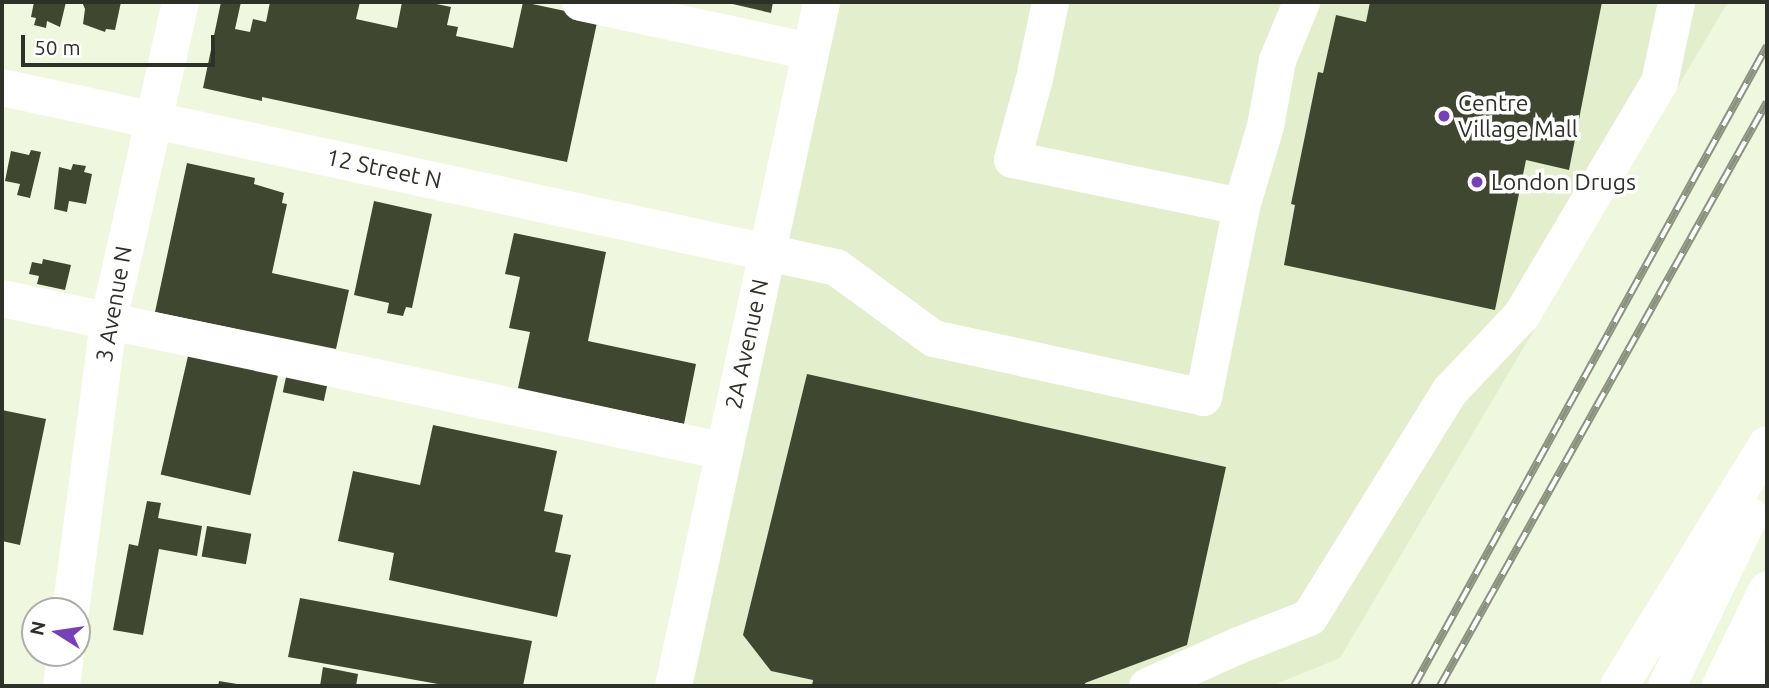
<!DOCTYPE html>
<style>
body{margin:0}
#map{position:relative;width:1769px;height:688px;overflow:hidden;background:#eff8de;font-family:Ubuntu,sans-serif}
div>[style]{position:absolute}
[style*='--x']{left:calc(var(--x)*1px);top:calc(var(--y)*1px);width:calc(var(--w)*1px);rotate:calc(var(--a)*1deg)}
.built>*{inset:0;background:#e3eecd}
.building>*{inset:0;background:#404731;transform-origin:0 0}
.minor>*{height:37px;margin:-18.5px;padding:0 18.5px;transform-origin:18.5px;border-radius:18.5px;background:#fff}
.highway>*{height:38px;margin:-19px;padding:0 19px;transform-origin:19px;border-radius:19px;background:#fff}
.rail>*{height:8px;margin-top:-4px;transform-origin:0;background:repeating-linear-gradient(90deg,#fff 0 16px,#8b9280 0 32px);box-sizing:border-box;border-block:2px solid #8b9280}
.dots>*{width:19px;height:19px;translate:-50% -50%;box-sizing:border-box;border:4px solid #fff;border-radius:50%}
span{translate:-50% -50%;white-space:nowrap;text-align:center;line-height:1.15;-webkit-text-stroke:7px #fff;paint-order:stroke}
.poi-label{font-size:23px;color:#2d3127}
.left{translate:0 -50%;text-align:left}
.street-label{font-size:23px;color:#2d3127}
.frame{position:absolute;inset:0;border:4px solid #2d3127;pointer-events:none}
.north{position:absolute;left:21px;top:597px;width:70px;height:70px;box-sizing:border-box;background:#fff;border:2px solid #abada9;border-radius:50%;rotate:282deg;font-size:19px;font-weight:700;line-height:28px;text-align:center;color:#2d3127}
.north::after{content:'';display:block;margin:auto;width:24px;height:32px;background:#7840b6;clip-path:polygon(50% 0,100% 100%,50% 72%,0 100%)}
.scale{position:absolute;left:21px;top:35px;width:194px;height:32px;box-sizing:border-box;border:4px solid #2d3127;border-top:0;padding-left:9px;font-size:21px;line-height:24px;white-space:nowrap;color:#2d3127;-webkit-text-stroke:5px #fff;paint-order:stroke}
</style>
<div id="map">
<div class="built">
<i style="clip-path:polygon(821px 2px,1728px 2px,1340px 658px,1271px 686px,673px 686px)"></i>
</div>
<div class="building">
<i style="clip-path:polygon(34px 2px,66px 2px,60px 27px,47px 21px,46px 28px,34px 25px,36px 18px,31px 17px)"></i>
<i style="clip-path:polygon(82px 2px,121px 2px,115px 30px,106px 29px,105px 32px,83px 24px,85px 9px)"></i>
<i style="clip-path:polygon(221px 2px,241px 2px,235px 29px,250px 32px,253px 19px,266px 22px,270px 2px,360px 2px,356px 19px,397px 28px,402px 2px,427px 2px,451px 7px,447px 25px,458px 27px,456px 36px,513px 48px,523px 2px,598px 18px,567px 162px,262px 97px,262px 101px,203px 88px)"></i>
<i style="clip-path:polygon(724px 2px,773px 2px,771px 13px)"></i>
<i style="clip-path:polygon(1370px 2px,1602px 2px,1569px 170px,1526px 160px,1495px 310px,1284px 265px,1295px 205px,1291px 204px,1318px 72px,1323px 73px,1336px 15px,1366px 22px)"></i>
<i style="clip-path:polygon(31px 150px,41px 152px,30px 198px,17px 195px,20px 184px,5px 181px,11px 151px,29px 155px)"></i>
<i style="clip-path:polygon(187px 163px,255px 178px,254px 184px,284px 193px,282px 203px,287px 204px,272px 273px,349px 290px,336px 349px,155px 312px)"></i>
<i style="clip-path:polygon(73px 164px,86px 166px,84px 172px,92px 174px,86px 204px,69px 201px,67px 212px,54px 209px,59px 167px,71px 170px)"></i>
<i style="clip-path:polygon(374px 201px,432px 214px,412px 308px,406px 307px,403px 316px,387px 313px,389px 303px,354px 295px)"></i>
<i style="clip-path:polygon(514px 233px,606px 252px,588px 341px,696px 364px,684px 424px,518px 388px,530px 332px,509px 328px,520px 277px,505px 274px)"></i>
<i style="clip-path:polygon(43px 259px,71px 265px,65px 290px,37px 284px,39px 276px,29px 274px,32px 262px,42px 264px)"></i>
<i style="left:191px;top:343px;width:92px;height:135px;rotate:13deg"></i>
<i style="left:289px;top:363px;width:42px;height:30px;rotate:12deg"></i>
<i style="clip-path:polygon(807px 374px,1226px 467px,1187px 645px,1085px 683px,1086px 686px,812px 686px,813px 680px,771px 671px,743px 635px)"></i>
<i style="clip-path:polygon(2px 410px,46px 419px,20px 545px,2px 541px)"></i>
<i style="clip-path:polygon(433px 425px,557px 451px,544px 511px,563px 515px,555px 552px,571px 555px,557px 617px,389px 580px,394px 553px,338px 541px,353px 471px,420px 485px)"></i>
<i style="clip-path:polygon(147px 501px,161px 503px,158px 518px,202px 526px,197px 556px,159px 549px,143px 635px,113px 630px,129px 544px,138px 546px)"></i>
<i style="left:207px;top:526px;width:45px;height:31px;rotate:10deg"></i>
<i style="clip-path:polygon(300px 598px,532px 641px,523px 686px,449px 686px,288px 657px)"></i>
<i style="clip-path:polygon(323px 667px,358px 674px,356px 686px,320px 686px)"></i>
<i style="clip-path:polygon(219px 681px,243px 685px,243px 686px,218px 686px)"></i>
</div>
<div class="minor">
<i style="--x:580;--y:2;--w:235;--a:12"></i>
<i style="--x:1050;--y:2;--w:78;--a:101.9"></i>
<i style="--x:1034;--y:78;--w:84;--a:105.2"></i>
<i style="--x:1012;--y:159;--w:234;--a:11.6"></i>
<i style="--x:2;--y:87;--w:853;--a:12.18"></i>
<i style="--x:836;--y:267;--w:120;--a:36.2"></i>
<i style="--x:933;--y:338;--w:276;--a:12.3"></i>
<i style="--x:1203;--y:397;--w:195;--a:-78.7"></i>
<i style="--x:1241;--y:206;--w:84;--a:-73.3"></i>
<i style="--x:1265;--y:126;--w:67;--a:-79.7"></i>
<i style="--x:1277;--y:60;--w:63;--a:-67.5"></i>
<i style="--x:2;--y:298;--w:738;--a:11.96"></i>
<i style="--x:70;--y:611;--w:292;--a:-82.5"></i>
<i style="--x:108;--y:321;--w:327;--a:-77.3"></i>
<i style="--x:61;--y:686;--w:33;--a:-83"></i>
<i style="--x:673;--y:686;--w:700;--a:-77.79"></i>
<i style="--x:1147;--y:686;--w:100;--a:-24.3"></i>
<i style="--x:1238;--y:645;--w:76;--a:-21.5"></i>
<i style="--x:1309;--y:617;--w:267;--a:-58.2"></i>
<i style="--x:1450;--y:390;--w:103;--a:-46.6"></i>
<i style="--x:1521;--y:315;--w:271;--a:-59.4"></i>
<i style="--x:1659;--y:82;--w:82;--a:-78"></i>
</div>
<div class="highway">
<i style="--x:1619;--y:686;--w:283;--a:-58.4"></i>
<i style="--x:1667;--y:686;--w:189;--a:-64.2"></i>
<i style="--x:1721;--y:686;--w:106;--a:-64.2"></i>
<i style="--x:1756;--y:686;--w:28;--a:-67"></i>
</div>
<div class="rail">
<i style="--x:1414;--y:686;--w:731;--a:-61.12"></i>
<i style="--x:1440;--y:686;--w:669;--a:-60.75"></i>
</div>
<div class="dots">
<i style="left:1444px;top:116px;background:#7840b6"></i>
<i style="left:1477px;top:182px;background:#7840b6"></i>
</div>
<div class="poi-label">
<span class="left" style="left:1458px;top:116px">Centre<br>Village Mall</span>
<span class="left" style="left:1491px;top:182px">London Drugs</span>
</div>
<div class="street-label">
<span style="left:384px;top:169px;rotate:12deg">12 Street N</span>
<span style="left:114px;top:304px;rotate:-80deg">3 Avenue N</span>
<span style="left:747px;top:344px;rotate:-78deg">2A Avenue N</span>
</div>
<div class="frame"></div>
<div class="north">N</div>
<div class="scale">50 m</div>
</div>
